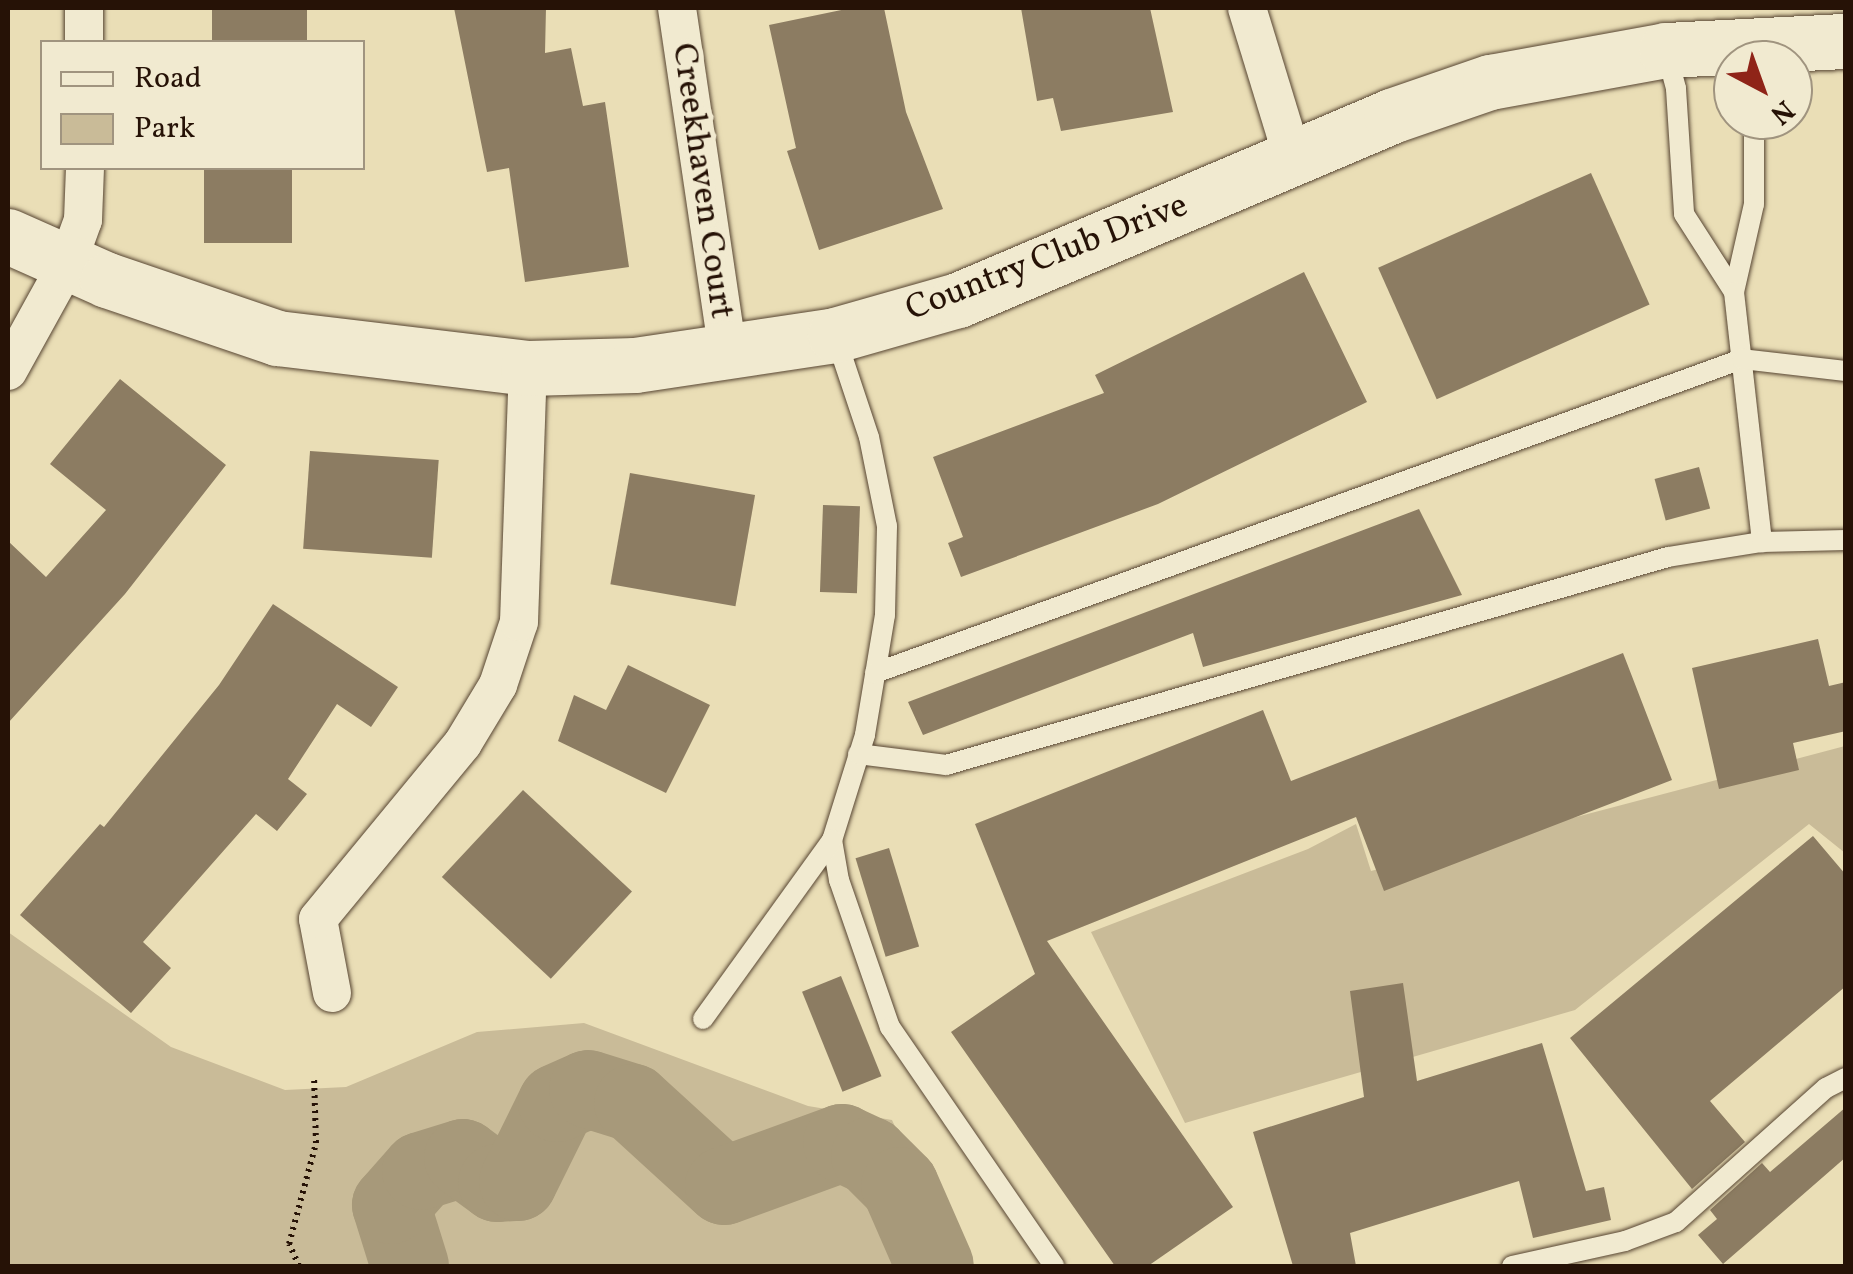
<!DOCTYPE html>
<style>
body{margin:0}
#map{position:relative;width:1853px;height:1274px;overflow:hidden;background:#eadeb6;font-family:Vollkorn,serif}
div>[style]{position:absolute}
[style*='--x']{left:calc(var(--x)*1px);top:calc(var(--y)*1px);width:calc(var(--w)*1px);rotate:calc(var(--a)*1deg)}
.green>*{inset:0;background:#c9bb98}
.river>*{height:78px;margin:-39px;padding:0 39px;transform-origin:39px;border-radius:39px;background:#a7997a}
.building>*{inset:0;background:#8c7c62;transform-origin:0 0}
.path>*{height:6px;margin-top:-3px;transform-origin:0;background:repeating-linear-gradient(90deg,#261206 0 2.5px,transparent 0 7.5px)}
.roads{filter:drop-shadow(0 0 2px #574532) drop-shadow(0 0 2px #574532)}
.lane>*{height:20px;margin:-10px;padding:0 10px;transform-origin:10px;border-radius:10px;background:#f1ead0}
.street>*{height:38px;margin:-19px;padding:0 19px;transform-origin:19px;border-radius:19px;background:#f1ead0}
.secondary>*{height:55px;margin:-27.5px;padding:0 27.5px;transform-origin:27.5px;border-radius:27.5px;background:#f1ead0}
span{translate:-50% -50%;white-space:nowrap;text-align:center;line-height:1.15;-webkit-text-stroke:10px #f1ead0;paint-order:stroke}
.street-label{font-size:35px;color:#261206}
.frame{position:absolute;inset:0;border:10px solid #261206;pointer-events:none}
.legend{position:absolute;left:40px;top:40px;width:325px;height:130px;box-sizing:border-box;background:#f1ead0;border:2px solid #a0947f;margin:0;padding:12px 18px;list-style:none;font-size:30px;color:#261206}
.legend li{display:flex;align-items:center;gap:20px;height:50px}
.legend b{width:50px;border:2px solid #a0947f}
.north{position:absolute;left:1713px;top:40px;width:100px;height:100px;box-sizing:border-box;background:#f1ead0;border:2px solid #a0947f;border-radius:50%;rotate:139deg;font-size:28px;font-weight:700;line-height:40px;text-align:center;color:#261206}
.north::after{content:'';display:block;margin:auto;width:35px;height:45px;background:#8f2418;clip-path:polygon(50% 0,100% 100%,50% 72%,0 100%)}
</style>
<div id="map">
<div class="green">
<i style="clip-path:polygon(1845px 746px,1845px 853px,1809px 824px,1575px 1010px,1185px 1123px,1091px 932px,1308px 849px,1356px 824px,1371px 871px)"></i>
<i style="clip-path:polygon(8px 932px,171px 1047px,285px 1090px,346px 1087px,477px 1032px,584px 1023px,808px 1106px,892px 1120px,960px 1266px,8px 1266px)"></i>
</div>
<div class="river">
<i style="--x:410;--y:1266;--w:64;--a:-107.3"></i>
<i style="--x:391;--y:1205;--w:45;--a:-48.6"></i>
<i style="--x:421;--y:1171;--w:44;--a:-17.2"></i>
<i style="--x:463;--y:1158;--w:42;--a:36.3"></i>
<i style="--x:497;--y:1183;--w:21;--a:-3"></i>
<i style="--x:518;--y:1182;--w:88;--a:-63.7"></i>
<i style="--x:557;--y:1103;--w:34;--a:-24"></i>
<i style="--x:588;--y:1089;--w:47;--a:17.3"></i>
<i style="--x:633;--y:1103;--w:123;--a:42.4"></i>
<i style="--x:724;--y:1186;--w:126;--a:-20"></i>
<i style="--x:842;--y:1143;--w:31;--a:25"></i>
<i style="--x:870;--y:1156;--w:42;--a:45"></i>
<i style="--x:900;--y:1186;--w:87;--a:66.4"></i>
</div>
<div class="building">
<i style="left:212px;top:8px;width:95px;height:34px"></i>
<i style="clip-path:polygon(454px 8px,546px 8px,545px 53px,571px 48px,583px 106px,605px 102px,629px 267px,525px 282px,509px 168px,487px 172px)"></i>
<i style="clip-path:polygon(851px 8px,884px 8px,906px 112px,943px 209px,819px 250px,787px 151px,796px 148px,769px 25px)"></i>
<i style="clip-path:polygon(1021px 8px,1150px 8px,1173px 112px,1061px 131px,1053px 98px,1037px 101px)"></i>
<i style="left:204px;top:168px;width:88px;height:75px"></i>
<i style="left:1591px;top:173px;width:144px;height:233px;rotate:66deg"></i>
<i style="clip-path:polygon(1304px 272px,1367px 402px,1158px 504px,961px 577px,948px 543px,963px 537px,933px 457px,1104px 393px,1095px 375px)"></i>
<i style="clip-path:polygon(120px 379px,226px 465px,125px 594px,8px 723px,8px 541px,46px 577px,106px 510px,50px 464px)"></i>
<i style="left:310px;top:451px;width:129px;height:98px;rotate:4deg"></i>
<i style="left:1699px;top:467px;width:43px;height:46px;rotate:75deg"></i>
<i style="left:630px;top:473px;width:127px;height:113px;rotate:10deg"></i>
<i style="left:823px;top:505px;width:37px;height:87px;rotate:2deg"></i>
<i style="clip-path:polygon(1419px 509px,1462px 595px,1203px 667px,1193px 633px,923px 735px,908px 702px)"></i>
<i style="clip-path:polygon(273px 604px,398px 687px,371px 727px,337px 704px,288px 779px,307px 794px,277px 831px,256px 814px,143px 942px,171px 968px,131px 1013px,20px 915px,100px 824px,104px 827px,219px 685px)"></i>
<i style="clip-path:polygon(1818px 639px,1829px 686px,1846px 682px,1846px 731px,1793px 743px,1799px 770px,1719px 789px,1692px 668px)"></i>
<i style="clip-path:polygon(1623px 653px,1672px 780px,1384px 891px,1356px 817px,1047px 941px,1233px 1207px,1148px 1266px,1115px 1266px,951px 1032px,1035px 974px,975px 824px,1263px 710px,1291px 781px)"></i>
<i style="clip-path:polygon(628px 665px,710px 705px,666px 793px,558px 741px,574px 695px,606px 710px)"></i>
<i style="left:523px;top:790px;width:149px;height:119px;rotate:43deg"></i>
<i style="clip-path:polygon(1813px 836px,1846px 875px,1846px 986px,1710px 1101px,1745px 1142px,1692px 1189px,1570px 1038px)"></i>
<i style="left:889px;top:848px;width:103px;height:35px;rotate:73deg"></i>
<i style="left:841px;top:976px;width:108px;height:42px;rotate:68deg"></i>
<i style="clip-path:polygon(1403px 983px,1417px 1081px,1542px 1043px,1586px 1191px,1604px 1187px,1611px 1220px,1533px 1238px,1519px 1181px,1350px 1233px,1356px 1266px,1293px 1266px,1253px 1132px,1364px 1097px,1350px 991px)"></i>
<i style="clip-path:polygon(1846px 1107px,1846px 1157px,1723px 1264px,1698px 1235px,1717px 1219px,1710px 1210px,1762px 1163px,1770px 1172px)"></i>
</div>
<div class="path">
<i style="--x:299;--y:1266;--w:24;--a:-114"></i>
<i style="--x:289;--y:1244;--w:105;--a:-75"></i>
<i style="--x:316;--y:1143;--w:67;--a:-91.7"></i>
</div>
<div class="roads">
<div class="lane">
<i style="--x:1666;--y:51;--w:39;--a:75"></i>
<i style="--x:1676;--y:89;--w:125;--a:86.3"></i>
<i style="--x:1684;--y:214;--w:93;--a:57.3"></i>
<i style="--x:1754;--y:120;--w:84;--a:90"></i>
<i style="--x:1754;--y:204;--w:90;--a:102.8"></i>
<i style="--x:1734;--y:292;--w:252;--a:83.6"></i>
<i style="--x:836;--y:338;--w:104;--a:71.6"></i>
<i style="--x:869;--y:437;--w:91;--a:78.6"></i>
<i style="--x:887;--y:526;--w:89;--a:91.3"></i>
<i style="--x:885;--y:615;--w:122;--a:99.5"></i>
<i style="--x:865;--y:735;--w:110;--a:107.4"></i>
<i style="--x:832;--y:840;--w:41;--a:80.1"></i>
<i style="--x:839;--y:880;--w:156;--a:70.9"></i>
<i style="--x:890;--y:1027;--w:290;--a:55.5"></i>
<i style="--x:875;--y:673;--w:922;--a:-19.91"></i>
<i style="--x:1742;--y:359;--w:105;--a:6.6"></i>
<i style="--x:858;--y:754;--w:89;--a:7.1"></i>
<i style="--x:946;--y:765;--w:751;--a:-16.07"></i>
<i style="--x:1668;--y:557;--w:95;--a:-9.1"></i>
<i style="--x:1762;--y:542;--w:84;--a:-1.4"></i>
<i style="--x:703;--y:1019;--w:221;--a:-54.2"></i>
<i style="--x:1512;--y:1266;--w:116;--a:-12.5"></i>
<i style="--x:1625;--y:1241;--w:54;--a:-20.4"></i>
<i style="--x:1676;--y:1222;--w:201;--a:-41.8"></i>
<i style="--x:1826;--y:1088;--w:22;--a:-27"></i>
</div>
<div class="street">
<i style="--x:84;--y:8;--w:34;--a:90"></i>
<i style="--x:677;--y:8;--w:350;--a:81.6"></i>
<i style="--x:1247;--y:8;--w:157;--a:73"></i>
<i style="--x:8;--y:371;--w:122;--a:-61.1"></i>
<i style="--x:67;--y:264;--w:47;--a:-70"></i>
<i style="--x:83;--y:220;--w:52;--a:-87.8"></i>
<i style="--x:332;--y:993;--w:75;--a:-100.7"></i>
<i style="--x:318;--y:919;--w:228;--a:-50.5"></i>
<i style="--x:463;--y:743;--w:68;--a:-58.9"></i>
<i style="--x:498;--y:685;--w:66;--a:-71.6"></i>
<i style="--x:519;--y:622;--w:254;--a:-88"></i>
</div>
<div class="secondary">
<i style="--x:8;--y:236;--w:108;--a:24"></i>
<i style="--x:107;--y:280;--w:180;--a:18.8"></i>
<i style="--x:277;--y:338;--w:253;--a:6.8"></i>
<i style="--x:528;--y:368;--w:107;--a:-1.6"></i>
<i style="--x:635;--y:365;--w:202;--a:-8.5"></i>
<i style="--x:835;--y:335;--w:128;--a:-15.9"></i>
<i style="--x:958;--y:300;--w:470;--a:-23"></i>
<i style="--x:1391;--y:116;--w:105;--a:-19"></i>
<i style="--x:1490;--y:82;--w:179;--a:-10.3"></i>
<i style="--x:1666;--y:50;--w:180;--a:-2.9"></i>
</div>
</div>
<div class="street-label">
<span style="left:702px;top:181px;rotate:82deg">Creekhaven Court</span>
<span style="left:1047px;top:258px;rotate:-21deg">Country Club Drive</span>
</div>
<div class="frame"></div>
<ul class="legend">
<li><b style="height:12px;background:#f1ead0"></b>Road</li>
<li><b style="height:28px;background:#c9bb98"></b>Park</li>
</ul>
<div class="north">N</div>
</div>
